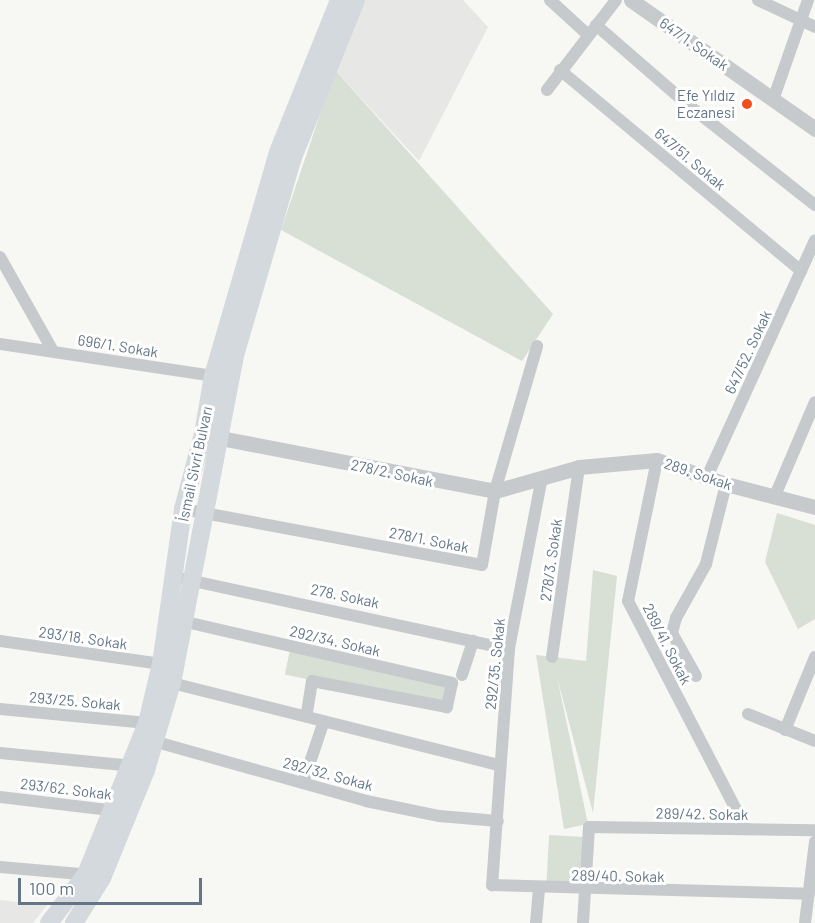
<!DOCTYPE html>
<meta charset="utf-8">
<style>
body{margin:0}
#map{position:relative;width:815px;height:923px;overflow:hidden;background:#f7f7f3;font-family:Barlow,sans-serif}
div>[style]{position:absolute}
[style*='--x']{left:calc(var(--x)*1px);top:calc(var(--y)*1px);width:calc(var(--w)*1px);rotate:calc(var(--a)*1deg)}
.built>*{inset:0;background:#e7e8e6}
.green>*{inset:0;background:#d8dfd4;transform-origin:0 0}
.minor>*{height:12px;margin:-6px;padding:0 6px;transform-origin:6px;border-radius:6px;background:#c6cacd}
.tertiary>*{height:15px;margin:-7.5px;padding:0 7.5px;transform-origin:7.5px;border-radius:7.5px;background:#c6cacd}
.secondary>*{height:18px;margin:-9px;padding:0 9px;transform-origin:9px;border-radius:9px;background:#d4d9dd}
.dots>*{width:16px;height:16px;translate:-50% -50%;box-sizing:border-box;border:3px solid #fff;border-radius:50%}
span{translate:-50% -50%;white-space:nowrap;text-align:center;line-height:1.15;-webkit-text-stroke:6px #fff;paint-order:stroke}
.street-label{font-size:15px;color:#637687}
.poi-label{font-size:15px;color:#637687}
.right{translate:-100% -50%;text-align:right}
.scale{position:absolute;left:18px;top:878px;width:184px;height:27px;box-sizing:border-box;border:3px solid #637687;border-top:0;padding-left:8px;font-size:18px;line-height:21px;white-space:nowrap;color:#637687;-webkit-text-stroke:4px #fff;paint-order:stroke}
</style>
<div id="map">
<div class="built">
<i style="clip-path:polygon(365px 0,463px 0,488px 27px,419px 161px,335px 70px)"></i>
<i style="clip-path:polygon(0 900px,47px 905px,33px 923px,0 923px)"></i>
</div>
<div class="green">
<i style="clip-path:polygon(335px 70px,553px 314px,522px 361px,281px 230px)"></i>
<i style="clip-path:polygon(777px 513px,815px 525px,815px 619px,798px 629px,765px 562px)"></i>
<i style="clip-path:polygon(593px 570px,617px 576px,593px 813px,557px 677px,588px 824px,564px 829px,536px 655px,586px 661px)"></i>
<i style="left:290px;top:650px;width:165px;height:25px;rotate:12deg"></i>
<i style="left:585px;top:837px;width:53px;height:36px;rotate:93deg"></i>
</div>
<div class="minor">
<i style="--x:550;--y:0;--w:52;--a:42.6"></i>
<i style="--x:758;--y:0;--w:63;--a:25.3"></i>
<i style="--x:596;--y:25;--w:121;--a:41"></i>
<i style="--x:687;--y:104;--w:163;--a:38.3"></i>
<i style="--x:560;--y:70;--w:314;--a:39.8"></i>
<i style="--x:547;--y:90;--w:113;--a:-52.5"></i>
<i style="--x:773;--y:100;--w:106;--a:-70.7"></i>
<i style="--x:0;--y:257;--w:108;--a:60.6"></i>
<i style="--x:0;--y:344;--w:222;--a:8.5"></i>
<i style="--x:657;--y:460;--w:144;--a:101.6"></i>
<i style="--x:628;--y:601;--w:257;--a:62.6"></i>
<i style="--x:542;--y:477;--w:175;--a:100.9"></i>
<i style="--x:509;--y:649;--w:237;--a:94.1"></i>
<i style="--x:492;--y:885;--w:317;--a:1.6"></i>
<i style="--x:707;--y:477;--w:260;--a:-65.5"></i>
<i style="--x:774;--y:498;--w:104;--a:-66.9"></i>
<i style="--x:183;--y:509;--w:304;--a:10.6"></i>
<i style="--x:482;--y:565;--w:75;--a:-80"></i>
<i style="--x:495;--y:491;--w:151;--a:-73.8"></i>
<i style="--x:184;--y:579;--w:332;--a:12.2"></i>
<i style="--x:186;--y:622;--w:273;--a:12.9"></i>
<i style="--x:452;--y:683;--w:25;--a:102"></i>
<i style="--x:447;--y:707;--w:137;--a:-169.1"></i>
<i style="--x:312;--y:681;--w:36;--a:99"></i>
<i style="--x:0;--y:641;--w:163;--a:8.1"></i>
<i style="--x:552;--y:657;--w:192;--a:-81.9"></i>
<i style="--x:462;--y:675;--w:36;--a:-72"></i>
<i style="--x:696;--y:676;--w:49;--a:-119.2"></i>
<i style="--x:672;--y:633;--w:16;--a:-75"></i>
<i style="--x:676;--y:618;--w:62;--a:-60.9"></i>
<i style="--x:706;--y:564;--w:82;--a:-76"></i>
<i style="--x:172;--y:683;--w:337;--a:14.1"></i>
<i style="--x:0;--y:709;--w:148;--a:5.4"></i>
<i style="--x:748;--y:714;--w:72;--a:21.9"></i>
<i style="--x:785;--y:730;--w:79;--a:-67.7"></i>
<i style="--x:153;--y:741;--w:221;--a:15.7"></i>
<i style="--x:366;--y:801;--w:75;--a:11.6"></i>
<i style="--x:439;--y:816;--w:59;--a:4.8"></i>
<i style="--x:0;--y:753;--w:134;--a:5.6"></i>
<i style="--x:303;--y:783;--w:65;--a:-71.3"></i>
<i style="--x:0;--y:797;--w:119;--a:6.8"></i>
<i style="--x:0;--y:867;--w:92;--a:5"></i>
<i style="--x:536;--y:923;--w:35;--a:-85"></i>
<i style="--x:583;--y:923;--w:96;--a:-86.4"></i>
<i style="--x:589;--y:827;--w:226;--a:0.8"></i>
<i style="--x:805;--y:923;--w:82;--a:-83"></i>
</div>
<div class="tertiary">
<i style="--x:631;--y:0;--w:225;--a:35"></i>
<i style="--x:210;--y:436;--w:290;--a:10.9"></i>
<i style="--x:495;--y:491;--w:87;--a:-15.9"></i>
<i style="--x:579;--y:467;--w:78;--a:-5.1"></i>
<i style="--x:657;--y:460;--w:73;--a:19.2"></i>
<i style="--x:726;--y:484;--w:92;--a:14.5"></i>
</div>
<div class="secondary">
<i style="--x:49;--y:923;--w:61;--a:-52.9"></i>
<i style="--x:86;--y:874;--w:163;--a:-68"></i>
<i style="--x:147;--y:723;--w:61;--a:-76.7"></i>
<i style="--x:161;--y:664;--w:157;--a:-81.9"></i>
<i style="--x:183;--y:509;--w:78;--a:-75.1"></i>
<i style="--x:203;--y:434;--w:59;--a:-80.2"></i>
<i style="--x:213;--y:376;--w:233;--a:-73.8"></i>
<i style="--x:278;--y:152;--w:164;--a:-68.1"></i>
<i style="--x:74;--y:923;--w:53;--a:-58.1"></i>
<i style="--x:102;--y:878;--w:117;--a:-67.8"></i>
<i style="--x:146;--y:770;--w:91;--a:-73.4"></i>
<i style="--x:172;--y:683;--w:337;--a:-79.1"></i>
<i style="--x:236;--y:352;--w:200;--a:-73.7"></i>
<i style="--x:292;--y:160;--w:172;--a:-68.2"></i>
</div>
<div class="dots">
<i style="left:747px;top:104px;background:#f14e19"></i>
</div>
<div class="street-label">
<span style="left:694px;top:44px;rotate:35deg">647/1. Sokak</span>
<span style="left:690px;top:159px;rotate:40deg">647/51. Sokak</span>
<span style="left:118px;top:346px;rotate:9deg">696/1. Sokak</span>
<span style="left:748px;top:352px;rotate:-65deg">647/52. Sokak</span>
<span style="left:195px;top:464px;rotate:-78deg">İsmail Sivri Bulvarı</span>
<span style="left:392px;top:473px;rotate:12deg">278/2. Sokak</span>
<span style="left:698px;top:474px;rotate:19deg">289. Sokak</span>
<span style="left:429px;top:540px;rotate:11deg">278/1. Sokak</span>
<span style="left:551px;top:560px;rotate:-82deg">278/3. Sokak</span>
<span style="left:345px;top:596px;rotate:12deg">278. Sokak</span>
<span style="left:83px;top:638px;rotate:8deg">293/18. Sokak</span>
<span style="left:335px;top:641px;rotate:13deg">292/34. Sokak</span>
<span style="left:667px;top:644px;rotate:63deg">289/41. Sokak</span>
<span style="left:495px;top:664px;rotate:-84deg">292/35. Sokak</span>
<span style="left:75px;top:701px;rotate:5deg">293/25. Sokak</span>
<span style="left:328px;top:774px;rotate:15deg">292/32. Sokak</span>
<span style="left:66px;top:789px;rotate:7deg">293/62. Sokak</span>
<span style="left:702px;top:814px;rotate:1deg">289/42. Sokak</span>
<span style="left:618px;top:876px;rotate:1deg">289/40. Sokak</span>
</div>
<div class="poi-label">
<span class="right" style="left:735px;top:104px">Efe Yıldız<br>Eczanesi</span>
</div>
<div class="scale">100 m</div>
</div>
